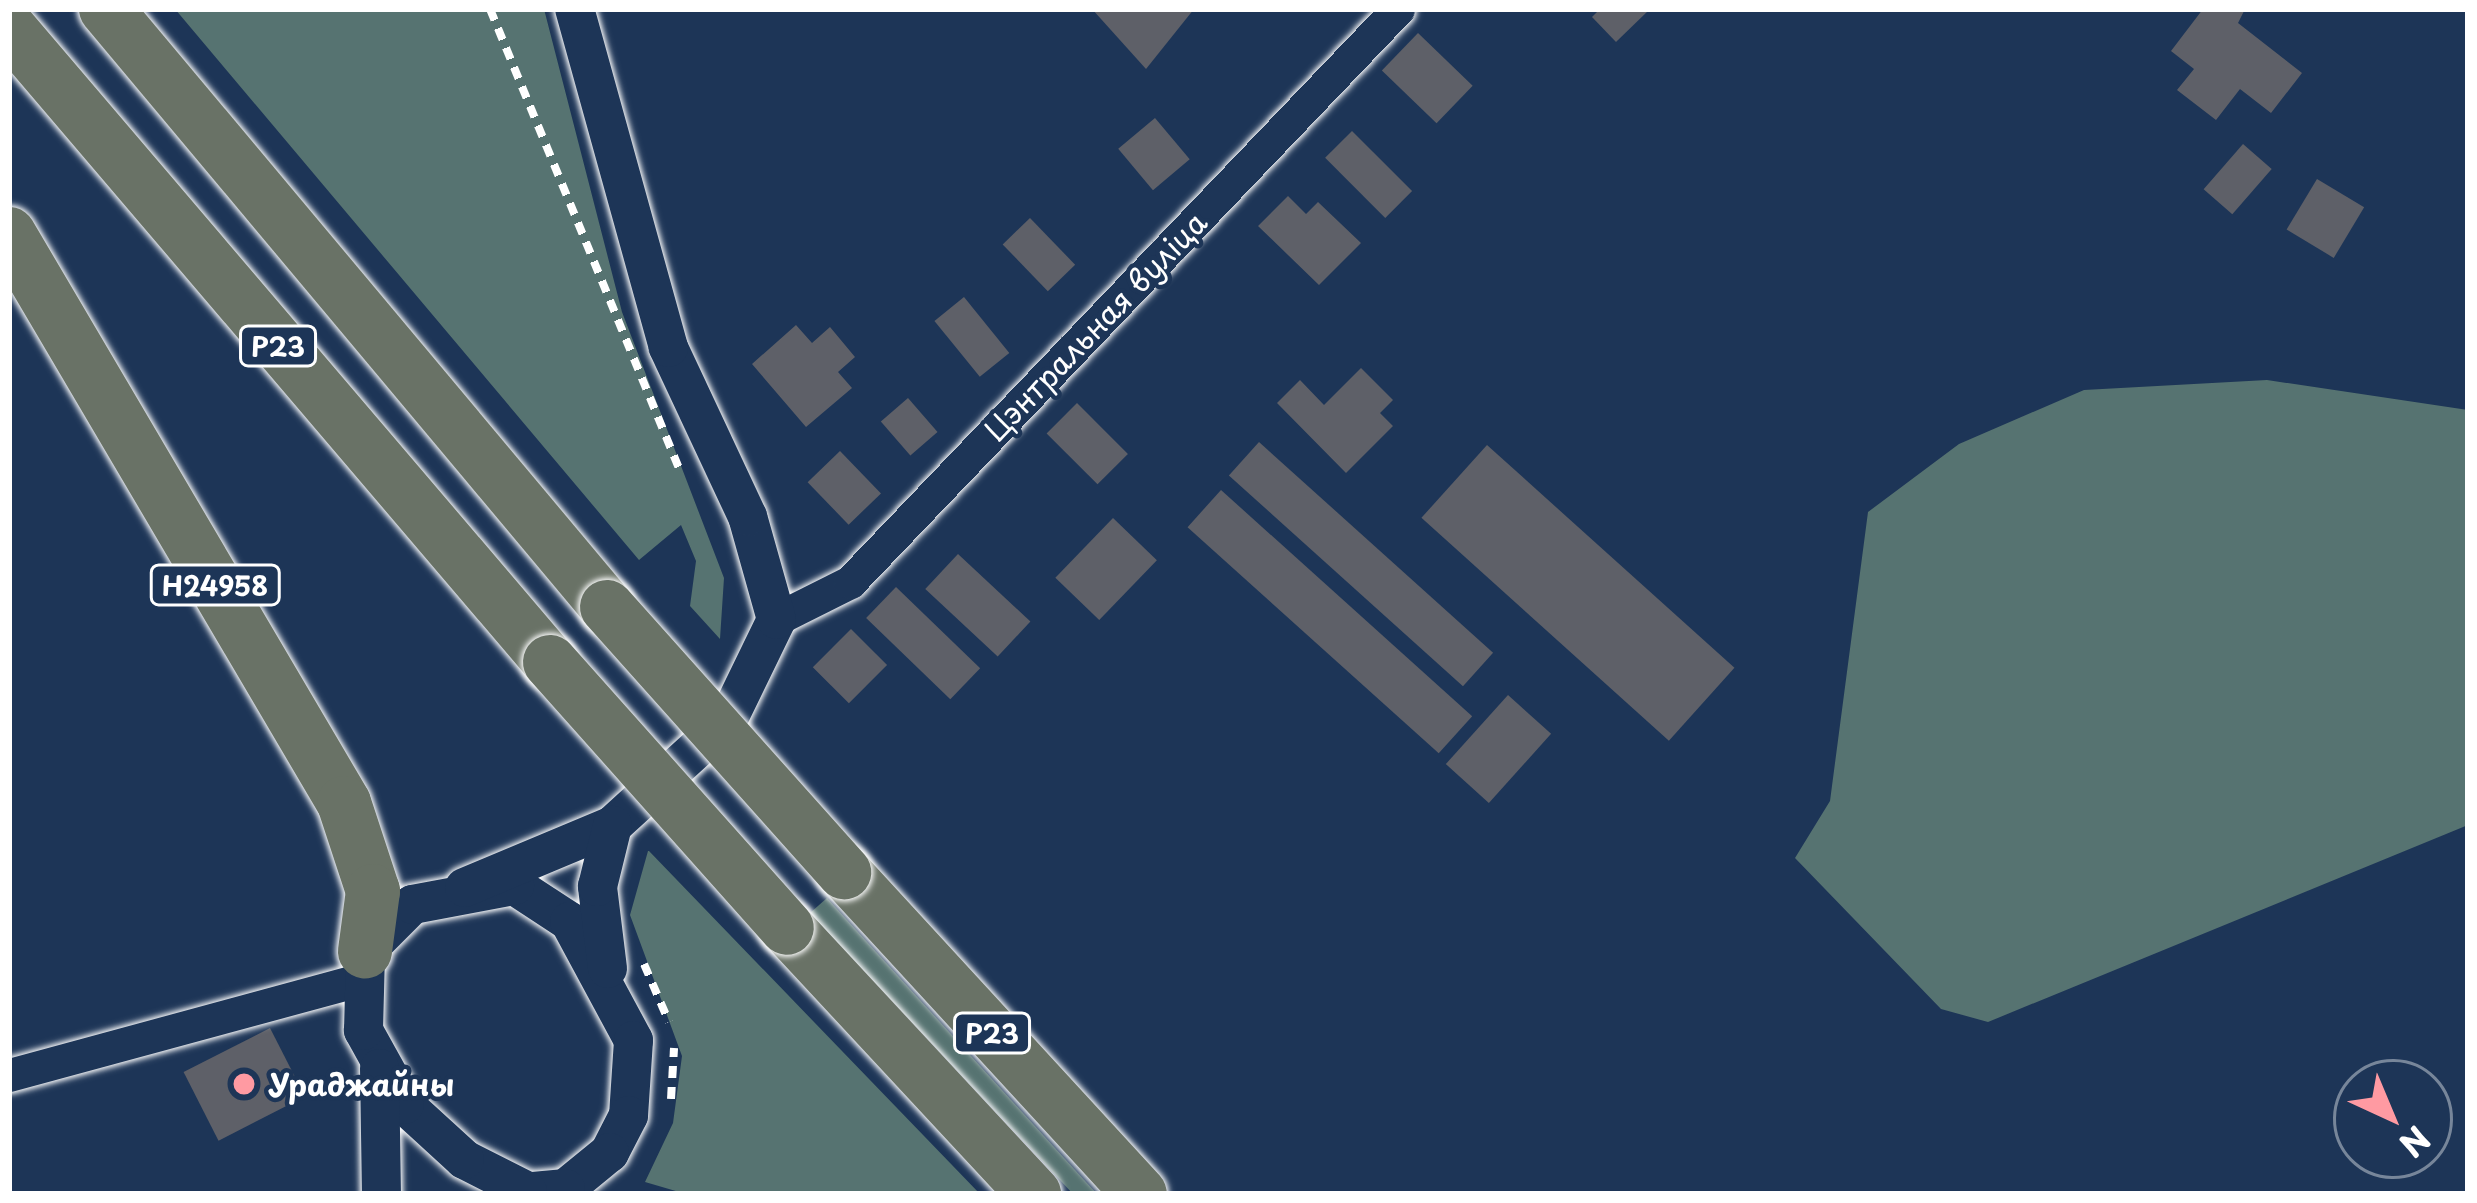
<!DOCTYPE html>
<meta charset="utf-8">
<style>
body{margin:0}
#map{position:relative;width:2477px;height:1203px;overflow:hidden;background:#1d3557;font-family:"Playpen Sans",sans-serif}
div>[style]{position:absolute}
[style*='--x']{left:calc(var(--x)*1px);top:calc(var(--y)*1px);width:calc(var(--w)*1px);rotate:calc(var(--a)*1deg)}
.green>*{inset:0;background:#567371}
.building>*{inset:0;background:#5e6068;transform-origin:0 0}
.path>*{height:8px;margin-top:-4px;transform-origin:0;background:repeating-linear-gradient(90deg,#fff 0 12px,transparent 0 21px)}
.roads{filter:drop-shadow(0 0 3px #fff) drop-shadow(0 0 3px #fff)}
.minor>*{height:33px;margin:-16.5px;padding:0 16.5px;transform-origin:16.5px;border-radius:16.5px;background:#1d3557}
.tertiary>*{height:39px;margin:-19.5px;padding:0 19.5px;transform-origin:19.5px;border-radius:19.5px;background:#1d3557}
.trunk>*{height:54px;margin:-27px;padding:0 27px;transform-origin:27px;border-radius:27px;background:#697266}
.bridges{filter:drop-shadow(0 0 3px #fff) drop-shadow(0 0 3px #fff)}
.trunk-bridge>*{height:54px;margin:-27px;padding:0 27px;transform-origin:27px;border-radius:27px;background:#697266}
.dots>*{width:33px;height:33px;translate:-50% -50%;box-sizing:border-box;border:6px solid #1d3557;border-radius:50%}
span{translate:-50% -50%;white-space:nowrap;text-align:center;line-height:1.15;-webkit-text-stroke:9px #1d3557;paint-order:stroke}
.shield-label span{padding:3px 9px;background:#1d3557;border:3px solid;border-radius:9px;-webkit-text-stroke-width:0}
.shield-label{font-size:27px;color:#fff;font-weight:700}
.street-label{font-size:30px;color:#fff}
.poi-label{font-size:30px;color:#fff;font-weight:700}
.left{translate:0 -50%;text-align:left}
.frame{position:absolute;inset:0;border:12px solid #fff;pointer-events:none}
.north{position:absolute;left:2333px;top:1059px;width:120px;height:120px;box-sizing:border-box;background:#1d3557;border:3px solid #77869a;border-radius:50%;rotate:136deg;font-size:33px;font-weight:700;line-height:48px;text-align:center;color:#fff}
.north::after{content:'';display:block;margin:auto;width:42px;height:54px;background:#ff9aa2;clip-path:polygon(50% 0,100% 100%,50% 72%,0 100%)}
</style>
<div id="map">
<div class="green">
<i style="clip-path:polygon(175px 9px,544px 9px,622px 312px,724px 578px,720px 639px,690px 606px,696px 561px,681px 525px,639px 560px)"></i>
<i style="clip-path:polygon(2267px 380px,2468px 410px,2468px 825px,1988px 1022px,1941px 1009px,1795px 858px,1830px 801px,1868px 512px,1959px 444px,2084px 390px)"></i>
<i style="clip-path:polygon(648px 851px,649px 851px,980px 1194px,686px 1194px,645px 1182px,673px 1123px,682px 1056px,630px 915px)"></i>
<i style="clip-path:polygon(827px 898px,1097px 1194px,1073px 1194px,810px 913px)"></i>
</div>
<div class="building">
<i style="clip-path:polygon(1092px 9px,1194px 9px,1146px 69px)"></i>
<i style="clip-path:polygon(1600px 9px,1650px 9px,1616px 42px,1592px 17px)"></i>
<i style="clip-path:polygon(2203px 9px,2245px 9px,2238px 23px,2302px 73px,2271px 113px,2240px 89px,2216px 120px,2177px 90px,2194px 69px,2171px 51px)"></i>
<i style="left:1418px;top:33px;width:76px;height:52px;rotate:44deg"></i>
<i style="left:1155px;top:118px;width:54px;height:48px;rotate:50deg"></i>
<i style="left:1352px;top:131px;width:85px;height:38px;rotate:45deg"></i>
<i style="left:2243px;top:144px;width:38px;height:60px;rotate:41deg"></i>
<i style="left:2317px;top:179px;width:55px;height:59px;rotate:31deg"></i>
<i style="clip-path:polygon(1288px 196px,1306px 214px,1318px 202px,1361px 243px,1319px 285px,1258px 226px)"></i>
<i style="left:1030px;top:218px;width:65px;height:38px;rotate:46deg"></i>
<i style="left:964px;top:297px;width:72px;height:38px;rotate:51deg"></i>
<i style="clip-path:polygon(796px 325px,812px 343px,830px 327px,855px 357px,838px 372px,852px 388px,806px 427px,752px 364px)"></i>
<i style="clip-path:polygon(1361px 368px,1393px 400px,1380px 413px,1393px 426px,1346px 473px,1277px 403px,1300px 380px,1324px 405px)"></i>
<i style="left:908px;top:398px;width:45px;height:36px;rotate:49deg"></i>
<i style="left:1077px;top:403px;width:72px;height:43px;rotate:45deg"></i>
<i style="left:1259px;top:442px;width:315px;height:45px;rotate:42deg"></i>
<i style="left:1487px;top:445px;width:333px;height:98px;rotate:42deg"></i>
<i style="left:840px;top:451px;width:59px;height:45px;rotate:46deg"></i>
<i style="left:1221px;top:490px;width:338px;height:50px;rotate:42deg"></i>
<i style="left:1113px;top:518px;width:61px;height:83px;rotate:44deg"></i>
<i style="left:958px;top:554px;width:99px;height:48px;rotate:43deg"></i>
<i style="left:896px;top:587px;width:117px;height:43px;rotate:44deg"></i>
<i style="left:851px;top:629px;width:51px;height:54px;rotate:45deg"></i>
<i style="left:1508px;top:695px;width:58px;height:93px;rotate:42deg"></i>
<i style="left:270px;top:1028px;width:77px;height:97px;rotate:63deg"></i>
</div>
<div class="path">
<i style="--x:490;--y:9;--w:502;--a:67.63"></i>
<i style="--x:644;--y:964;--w:63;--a:66.7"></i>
<i style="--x:671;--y:1099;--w:51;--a:-86.6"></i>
</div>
<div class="roads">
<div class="minor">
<i style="--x:776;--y:619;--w:83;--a:-26.6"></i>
<i style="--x:850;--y:582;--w:793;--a:-46.28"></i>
<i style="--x:9;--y:1075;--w:363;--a:-15.2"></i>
</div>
<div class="tertiary">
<i style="--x:514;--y:885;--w:66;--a:33.2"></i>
<i style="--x:569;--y:921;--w:135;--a:61.7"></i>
<i style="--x:633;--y:1040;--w:75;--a:93.8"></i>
<i style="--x:628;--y:1115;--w:42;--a:117.2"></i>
<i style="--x:609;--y:1152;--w:57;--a:140.7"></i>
<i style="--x:565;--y:1188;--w:38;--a:175"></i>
<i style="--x:527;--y:1191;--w:71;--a:-153.1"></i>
<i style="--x:464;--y:1159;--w:81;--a:-137.5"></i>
<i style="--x:404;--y:1104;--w:85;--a:-119"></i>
<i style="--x:363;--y:1030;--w:79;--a:-88.5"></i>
<i style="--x:365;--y:951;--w:66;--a:-45"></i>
<i style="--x:412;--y:904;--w:104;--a:-10.6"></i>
<i style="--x:464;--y:887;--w:160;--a:-22.7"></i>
<i style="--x:612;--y:825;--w:156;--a:-42.4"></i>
<i style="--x:727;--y:720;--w:112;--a:-64.1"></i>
<i style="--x:776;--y:619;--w:107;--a:-105.7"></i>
<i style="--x:747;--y:516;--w:187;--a:-115.1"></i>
<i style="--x:668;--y:347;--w:351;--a:-105.5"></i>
<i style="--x:607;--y:968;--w:83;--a:-97"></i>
<i style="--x:597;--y:886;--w:63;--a:-76.2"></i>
<i style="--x:379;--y:1068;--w:126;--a:89.1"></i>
</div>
<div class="trunk">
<i style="--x:106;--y:9;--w:780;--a:50.04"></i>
<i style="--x:9;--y:28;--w:833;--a:49.53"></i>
<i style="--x:9;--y:234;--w:660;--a:59.51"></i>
<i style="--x:344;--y:803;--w:93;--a:71.8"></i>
<i style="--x:373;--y:891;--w:61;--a:97.6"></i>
<i style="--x:844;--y:872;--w:437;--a:47.4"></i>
<i style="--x:787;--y:928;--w:363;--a:47.1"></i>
</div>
</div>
<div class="bridges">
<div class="trunk-bridge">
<i style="--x:607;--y:607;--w:356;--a:48.2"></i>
<i style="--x:550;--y:662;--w:356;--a:48.3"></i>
</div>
</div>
<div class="dots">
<i style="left:244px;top:1084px;background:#ff9aa2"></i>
</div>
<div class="shield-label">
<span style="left:278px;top:346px">Р23</span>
<span style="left:215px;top:585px">Н24958</span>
<span style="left:992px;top:1033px">Р23</span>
</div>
<div class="street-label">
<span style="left:1095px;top:326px;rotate:-46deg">Цэнтральная вуліца</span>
</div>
<div class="poi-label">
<span class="left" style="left:268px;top:1084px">Ураджайны</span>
</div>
<div class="frame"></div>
<div class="north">N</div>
</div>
